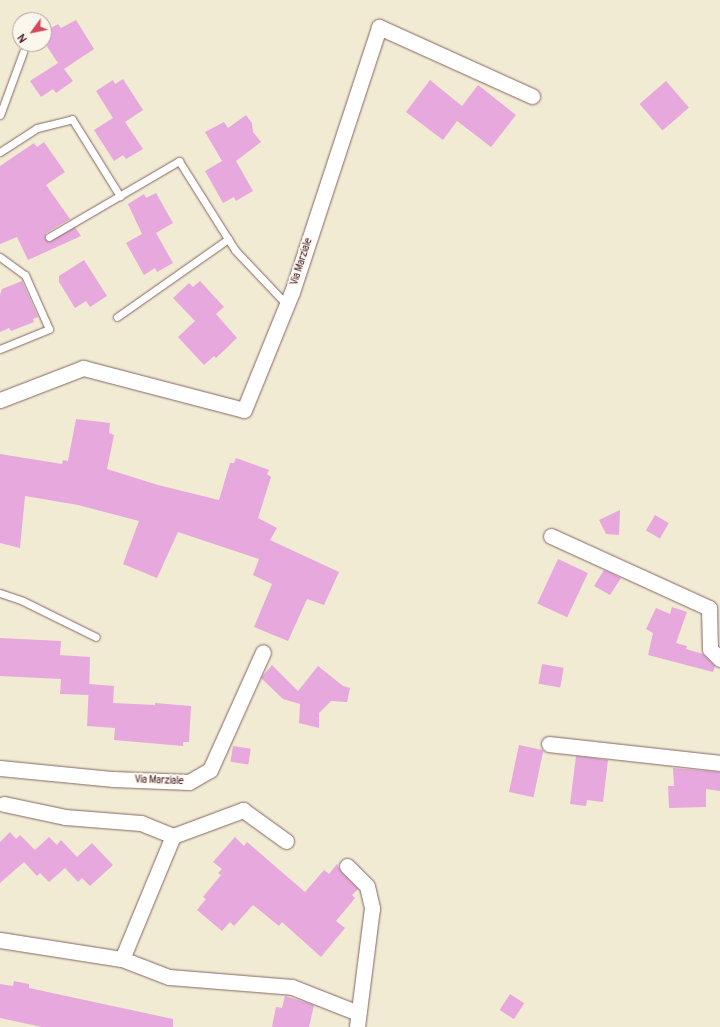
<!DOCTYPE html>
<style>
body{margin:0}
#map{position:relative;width:720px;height:1027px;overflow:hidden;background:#f2ebd3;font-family:Pangolin,sans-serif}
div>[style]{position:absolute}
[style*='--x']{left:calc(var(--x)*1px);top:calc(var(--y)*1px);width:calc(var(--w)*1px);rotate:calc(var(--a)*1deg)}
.building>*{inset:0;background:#e6a8dd;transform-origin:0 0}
.roads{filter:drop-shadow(0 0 1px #856666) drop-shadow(0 0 1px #856666)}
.service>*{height:7px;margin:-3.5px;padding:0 3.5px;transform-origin:3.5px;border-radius:3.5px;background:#fff}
.minor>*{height:15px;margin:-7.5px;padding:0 7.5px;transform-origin:7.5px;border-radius:7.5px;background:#fff}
span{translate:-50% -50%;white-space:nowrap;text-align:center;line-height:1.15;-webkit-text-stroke:3.5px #fbf7ec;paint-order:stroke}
.street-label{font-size:10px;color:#4a1f2b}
.north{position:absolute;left:12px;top:12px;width:40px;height:40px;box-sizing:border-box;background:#fbf7ec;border:1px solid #b4a19f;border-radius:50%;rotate:237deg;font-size:11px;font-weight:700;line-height:16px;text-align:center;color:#4a1f2b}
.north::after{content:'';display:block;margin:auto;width:14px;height:18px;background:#d1495b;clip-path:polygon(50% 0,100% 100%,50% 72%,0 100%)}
</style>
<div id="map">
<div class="building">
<i style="clip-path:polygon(76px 20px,94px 49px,64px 69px,73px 81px,56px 93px,53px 89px,41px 97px,30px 81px,58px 63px,44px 42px,44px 32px,58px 24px,61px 28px)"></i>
<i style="clip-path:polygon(123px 79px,143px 110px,125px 122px,143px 149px,126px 159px,123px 155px,114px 161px,94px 130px,113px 118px,96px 91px,113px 80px,115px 84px)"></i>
<i style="clip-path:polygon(430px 80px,462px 106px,478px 85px,516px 115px,491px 147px,457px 121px,443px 140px,406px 112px)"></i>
<i style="left:666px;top:81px;width:35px;height:35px;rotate:49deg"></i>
<i style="clip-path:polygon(246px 115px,252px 123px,253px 132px,261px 142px,236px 161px,253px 191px,236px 201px,234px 197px,223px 203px,205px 171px,222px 161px,205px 132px,224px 122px,228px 128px)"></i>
<i style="clip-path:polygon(44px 142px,65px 172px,46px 185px,70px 219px,46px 233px,45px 239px,51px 241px,75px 227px,81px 236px,28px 260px,17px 237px,0 244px,0 166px,34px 143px,37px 147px)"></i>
<i style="clip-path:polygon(156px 193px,173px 223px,156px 233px,173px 263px,157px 272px,155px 268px,144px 275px,126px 243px,142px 234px,128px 204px,144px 194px,146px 198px)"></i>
<i style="clip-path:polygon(84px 260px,107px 296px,90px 307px,86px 301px,75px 308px,59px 282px,59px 276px)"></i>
<i style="clip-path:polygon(22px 281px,38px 317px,33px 319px,34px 322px,11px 331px,9px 328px,0 332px,0 295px,2px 289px)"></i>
<i style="clip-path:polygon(200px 281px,224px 307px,216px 314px,237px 338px,216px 358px,214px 356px,204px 365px,178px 337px,195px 321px,173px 298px,189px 283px,193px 287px)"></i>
<i style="clip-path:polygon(76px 419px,110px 423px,109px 433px,114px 435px,107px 469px,158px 485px,219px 500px,230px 463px,234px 463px,236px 458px,269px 470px,267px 474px,271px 477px,258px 518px,277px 528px,270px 540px,339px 572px,324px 605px,307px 599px,288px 641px,254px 627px,272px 584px,253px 575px,259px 559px,178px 532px,157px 578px,123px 564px,139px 521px,78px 505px,25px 496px,20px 548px,0 543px,0 454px,62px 464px,63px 460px,68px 461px)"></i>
<i style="clip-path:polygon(620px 510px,619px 535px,606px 534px,599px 520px)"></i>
<i style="left:655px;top:515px;width:16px;height:18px;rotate:30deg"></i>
<i style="left:558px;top:559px;width:33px;height:49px;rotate:25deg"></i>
<i style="clip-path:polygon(604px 570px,621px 578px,610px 595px,594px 586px)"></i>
<i style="clip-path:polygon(672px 607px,687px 612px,676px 643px,687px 646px,686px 649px,703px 654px,715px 666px,713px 672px,648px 655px,653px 633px,646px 629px,656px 608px,670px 614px)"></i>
<i style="clip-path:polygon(0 638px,61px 641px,60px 655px,90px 657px,89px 695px,60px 694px,61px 679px,0 676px)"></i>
<i style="left:542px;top:664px;width:22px;height:20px;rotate:10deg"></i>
<i style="clip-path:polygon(272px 665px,298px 691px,318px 666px,343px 686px,350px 688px,347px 702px,331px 701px,319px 713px,319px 728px,299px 723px,300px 704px,283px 699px,261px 678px)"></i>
<i style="clip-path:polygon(89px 684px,114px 686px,113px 703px,155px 705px,155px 703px,191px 706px,189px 742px,183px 742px,183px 746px,114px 740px,115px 728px,87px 726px)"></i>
<i style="left:519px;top:745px;width:25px;height:48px;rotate:12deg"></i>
<i style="left:233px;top:746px;width:18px;height:16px;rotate:9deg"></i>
<i style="clip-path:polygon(576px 756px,608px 760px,603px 802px,587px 800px,586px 806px,570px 804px)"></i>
<i style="clip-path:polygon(673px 768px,720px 772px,720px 791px,706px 789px,706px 807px,669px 808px,668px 786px,674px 786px)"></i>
<i style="clip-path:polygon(10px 832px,16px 839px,20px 835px,35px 850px,49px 837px,57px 845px,61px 840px,77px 857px,92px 843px,113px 865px,90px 886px,82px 878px,78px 882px,65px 868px,49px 882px,40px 873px,37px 876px,24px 862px,0 883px,0 842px)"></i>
<i style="clip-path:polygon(235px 837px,244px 846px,247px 842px,305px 892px,324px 870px,329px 874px,337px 864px,341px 872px,358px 889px,352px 895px,355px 898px,336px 921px,345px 928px,321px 957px,282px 922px,279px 926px,253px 905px,234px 926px,230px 922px,222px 931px,197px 910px,206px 899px,203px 897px,221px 875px,218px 873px,222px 869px,213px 862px)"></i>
<i style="clip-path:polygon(14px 981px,29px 984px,29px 988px,173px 1019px,173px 1027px,42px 1027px,0 1018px,0 984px,13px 986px)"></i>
<i style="left:510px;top:994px;width:17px;height:19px;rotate:33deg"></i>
<i style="clip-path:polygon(285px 996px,314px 1005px,309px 1027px,272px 1027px,276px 1007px,282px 1008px)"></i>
</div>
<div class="roads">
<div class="service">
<i style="--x:0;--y:115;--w:67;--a:-69.9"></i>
<i style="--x:0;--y:152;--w:44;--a:-33"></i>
<i style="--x:37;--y:128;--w:36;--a:-14"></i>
<i style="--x:72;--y:119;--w:91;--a:58.1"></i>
<i style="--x:49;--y:237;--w:151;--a:-30.3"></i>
<i style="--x:179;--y:161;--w:105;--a:57.8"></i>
<i style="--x:235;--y:250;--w:76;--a:46.6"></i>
<i style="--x:0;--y:257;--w:31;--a:36"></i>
<i style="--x:25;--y:275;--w:59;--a:66"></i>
<i style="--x:49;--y:329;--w:53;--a:157.8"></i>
<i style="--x:117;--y:317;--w:136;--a:-35.1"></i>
<i style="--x:0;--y:593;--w:24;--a:19"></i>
<i style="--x:23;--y:601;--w:81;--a:26.3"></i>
</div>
<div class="minor">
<i style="--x:0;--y:400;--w:89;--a:-21.1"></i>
<i style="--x:83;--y:368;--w:166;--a:14.6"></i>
<i style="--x:244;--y:410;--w:127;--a:-67.9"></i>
<i style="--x:292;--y:292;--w:279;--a:-71.8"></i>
<i style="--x:379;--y:27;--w:168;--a:24.3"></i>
<i style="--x:551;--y:536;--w:174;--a:24.5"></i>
<i style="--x:709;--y:608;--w:41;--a:88.6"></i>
<i style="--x:710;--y:649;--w:14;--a:45"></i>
<i style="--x:549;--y:744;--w:172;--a:6.3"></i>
<i style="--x:0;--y:768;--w:114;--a:5.6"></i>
<i style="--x:113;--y:779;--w:76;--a:2.3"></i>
<i style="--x:189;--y:782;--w:24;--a:-30"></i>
<i style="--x:210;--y:770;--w:129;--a:-65.8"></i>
<i style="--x:4;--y:804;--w:62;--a:12"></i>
<i style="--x:65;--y:817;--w:76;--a:4.5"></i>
<i style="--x:141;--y:823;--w:35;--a:22"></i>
<i style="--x:347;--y:866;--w:28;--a:45"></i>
<i style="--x:367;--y:886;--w:23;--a:77"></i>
<i style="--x:372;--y:908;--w:120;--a:97.2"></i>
<i style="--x:0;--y:940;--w:123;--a:8.9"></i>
<i style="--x:122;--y:959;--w:50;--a:21"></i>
<i style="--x:169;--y:977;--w:123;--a:4.6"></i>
<i style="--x:292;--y:987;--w:71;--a:21.5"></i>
<i style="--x:122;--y:959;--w:133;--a:-67.5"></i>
<i style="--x:173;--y:836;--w:75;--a:-20.4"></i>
<i style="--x:243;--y:810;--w:53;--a:35.8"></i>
</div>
</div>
<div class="street-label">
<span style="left:302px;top:262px;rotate:-72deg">Via Marziale</span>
<span style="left:159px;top:781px;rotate:2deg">Via Marziale</span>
</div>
<div class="north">N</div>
</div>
